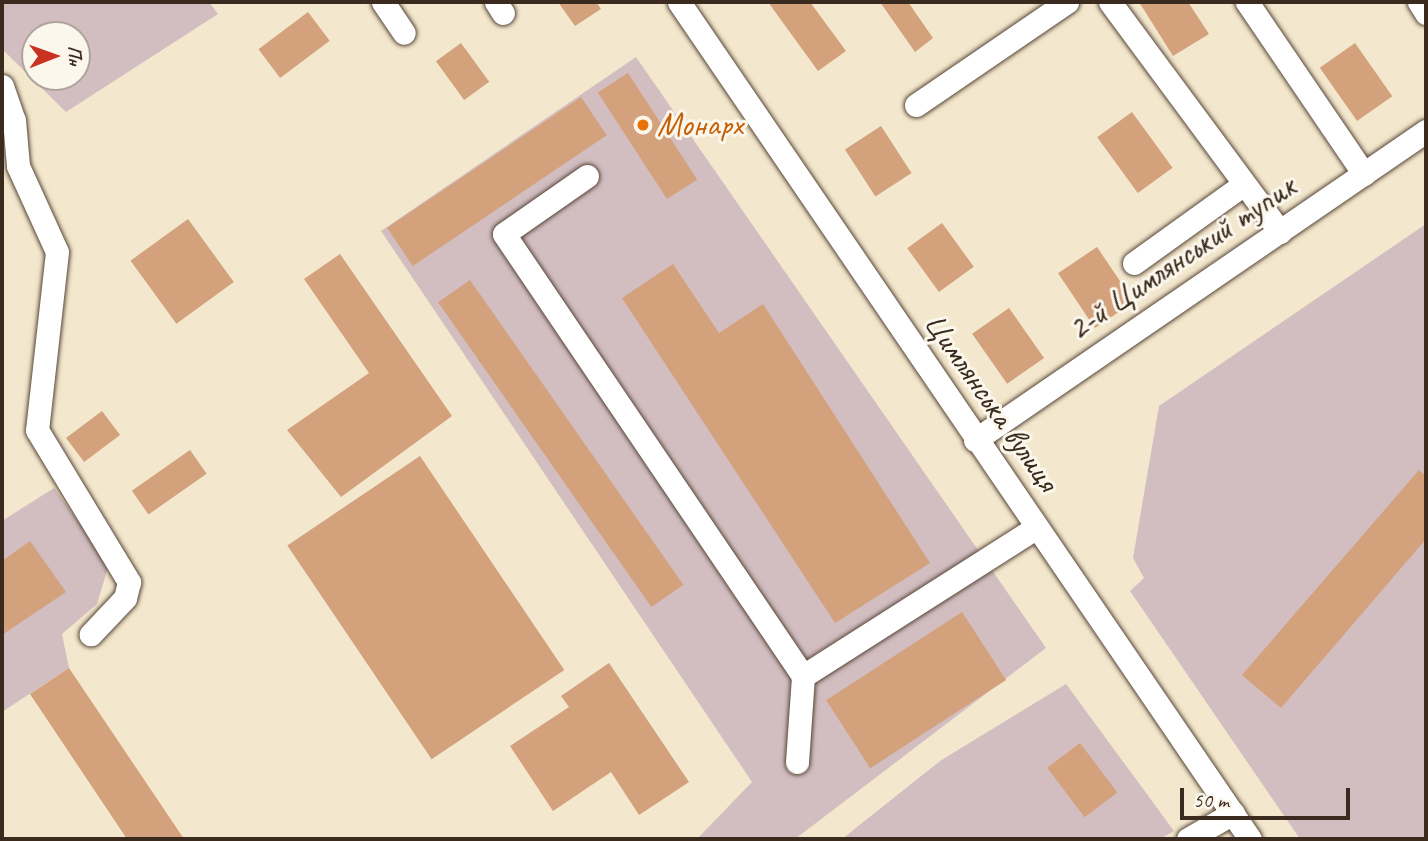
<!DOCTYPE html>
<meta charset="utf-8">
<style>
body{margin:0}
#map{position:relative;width:1428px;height:841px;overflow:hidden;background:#f3e7cd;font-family:Caveat,sans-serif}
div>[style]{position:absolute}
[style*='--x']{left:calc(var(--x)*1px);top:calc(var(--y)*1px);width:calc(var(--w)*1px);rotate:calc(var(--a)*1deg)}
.industrial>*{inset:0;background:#d2bec1}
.building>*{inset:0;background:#d3a17c;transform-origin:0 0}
.roads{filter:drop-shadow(0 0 2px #574638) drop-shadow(0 0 2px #574638)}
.minor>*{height:23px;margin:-11.5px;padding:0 11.5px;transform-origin:11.5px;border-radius:11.5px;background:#fff}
.dots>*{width:19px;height:19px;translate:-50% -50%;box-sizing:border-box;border:4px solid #fbf7ec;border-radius:50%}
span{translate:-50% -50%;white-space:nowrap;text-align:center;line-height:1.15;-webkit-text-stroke:6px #fbf7ec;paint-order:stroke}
.food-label{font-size:33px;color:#c56008}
.left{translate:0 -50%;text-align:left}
.street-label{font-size:33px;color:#3b2a1e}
.frame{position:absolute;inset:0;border:4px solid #3b2a1e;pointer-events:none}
.north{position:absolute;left:21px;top:21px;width:70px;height:70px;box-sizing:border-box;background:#fbf7ec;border:2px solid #aea59a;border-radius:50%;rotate:89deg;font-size:19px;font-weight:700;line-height:28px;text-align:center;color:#3b2a1e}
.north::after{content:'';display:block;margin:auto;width:24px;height:32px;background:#c8321e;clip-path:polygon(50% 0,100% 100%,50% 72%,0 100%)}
.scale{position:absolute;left:1180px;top:788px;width:170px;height:32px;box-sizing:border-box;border:4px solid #3b2a1e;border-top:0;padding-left:9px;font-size:21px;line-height:24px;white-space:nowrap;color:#3b2a1e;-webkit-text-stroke:5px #fbf7ec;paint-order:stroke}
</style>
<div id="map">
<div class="industrial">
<i style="clip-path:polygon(evenodd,2px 2px,209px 2px,218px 14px,66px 112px,2px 49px,2px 2px,35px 35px,77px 35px,77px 77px,35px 77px,35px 35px)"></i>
<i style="clip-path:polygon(636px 57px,1046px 648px,795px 839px,697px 839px,752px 782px,381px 231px)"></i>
<i style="clip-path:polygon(1426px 224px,1426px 839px,1300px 839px,1130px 591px,1144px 578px,1133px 558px,1159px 406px)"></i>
<i style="clip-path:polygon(54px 488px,109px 564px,97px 604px,62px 634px,69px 668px,2px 712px,2px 521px)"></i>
<i style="clip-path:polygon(1066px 684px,1174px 831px,1160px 839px,842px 839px,940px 761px)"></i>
</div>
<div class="building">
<i style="clip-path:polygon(558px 2px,596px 2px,601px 9px,575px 26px)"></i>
<i style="clip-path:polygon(768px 2px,810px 2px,846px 51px,818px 71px)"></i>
<i style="clip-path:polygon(880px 2px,908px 2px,933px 38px,915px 52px)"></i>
<i style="clip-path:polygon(1139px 2px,1188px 2px,1209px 34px,1173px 56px)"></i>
<i style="left:308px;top:12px;width:36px;height:62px;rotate:53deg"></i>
<i style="left:461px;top:43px;width:48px;height:31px;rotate:54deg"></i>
<i style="left:1355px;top:43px;width:65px;height:43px;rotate:55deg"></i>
<i style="left:628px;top:73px;width:127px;height:36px;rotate:57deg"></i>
<i style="left:581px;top:97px;width:46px;height:234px;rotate:56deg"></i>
<i style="left:1132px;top:112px;width:69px;height:43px;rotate:54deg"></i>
<i style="left:881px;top:126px;width:56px;height:43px;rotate:57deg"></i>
<i style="left:188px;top:219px;width:78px;height:71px;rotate:54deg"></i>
<i style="left:942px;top:223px;width:54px;height:43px;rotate:54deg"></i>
<i style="left:1097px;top:247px;width:66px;height:47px;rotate:56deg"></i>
<i style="clip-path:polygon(340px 254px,452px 416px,341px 497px,287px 430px,369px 373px,304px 279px)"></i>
<i style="clip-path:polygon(673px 264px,719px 333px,763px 304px,930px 563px,835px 623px,622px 298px)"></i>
<i style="left:470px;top:280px;width:372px;height:39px;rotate:55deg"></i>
<i style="left:1009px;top:308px;width:61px;height:45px;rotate:55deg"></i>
<i style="left:102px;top:411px;width:30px;height:45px;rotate:53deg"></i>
<i style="left:190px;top:450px;width:29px;height:71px;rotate:55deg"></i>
<i style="left:420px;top:456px;width:258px;height:160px;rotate:56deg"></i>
<i style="clip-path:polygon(1419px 470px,1426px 476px,1426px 539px,1281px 708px,1242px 675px)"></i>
<i style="clip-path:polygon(30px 541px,66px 592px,2px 635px,2px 561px)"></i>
<i style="left:962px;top:612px;width:81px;height:162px;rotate:57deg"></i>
<i style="clip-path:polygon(609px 663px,689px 782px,639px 815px,611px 772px,553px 811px,510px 746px,569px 707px,561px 696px)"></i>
<i style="clip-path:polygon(69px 668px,184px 839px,127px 839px,30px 694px)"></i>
<i style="left:1080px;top:743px;width:62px;height:41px;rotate:53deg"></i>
</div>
<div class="roads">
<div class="minor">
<i style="--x:383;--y:2;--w:37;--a:56"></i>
<i style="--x:496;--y:2;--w:13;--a:58"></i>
<i style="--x:679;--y:2;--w:1013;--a:55.7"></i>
<i style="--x:1110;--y:2;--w:286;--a:53.5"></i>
<i style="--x:1247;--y:2;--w:208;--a:55.8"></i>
<i style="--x:1419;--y:2;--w:13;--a:58"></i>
<i style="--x:2;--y:86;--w:36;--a:71"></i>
<i style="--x:14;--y:120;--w:46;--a:85"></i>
<i style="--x:18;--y:166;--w:94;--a:65.6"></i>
<i style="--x:57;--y:252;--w:179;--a:96.4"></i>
<i style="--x:37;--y:430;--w:178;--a:58.8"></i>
<i style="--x:129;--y:582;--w:16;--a:104"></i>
<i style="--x:125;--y:598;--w:50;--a:133.4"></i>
<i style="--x:916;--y:105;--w:183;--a:-34.3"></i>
<i style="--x:587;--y:176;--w:101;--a:145.1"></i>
<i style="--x:504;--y:234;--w:534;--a:55.92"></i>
<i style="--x:1134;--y:263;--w:135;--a:-35.7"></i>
<i style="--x:975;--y:440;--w:547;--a:-34.42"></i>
<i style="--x:797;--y:762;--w:86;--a:-86"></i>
<i style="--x:803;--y:676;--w:277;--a:-32.5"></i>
<i style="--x:1188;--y:839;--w:52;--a:-30"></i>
</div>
</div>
<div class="dots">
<i style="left:643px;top:125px;background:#e8710a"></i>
</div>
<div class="food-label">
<span class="left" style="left:657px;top:125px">Монарх</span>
</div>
<div class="street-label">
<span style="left:1182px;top:258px;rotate:-34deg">2-й Цимлянський тупик</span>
<span style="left:991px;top:402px;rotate:55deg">Цимлянська вулиця</span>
</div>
<div class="frame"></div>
<div class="north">Пн</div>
<div class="scale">50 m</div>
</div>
